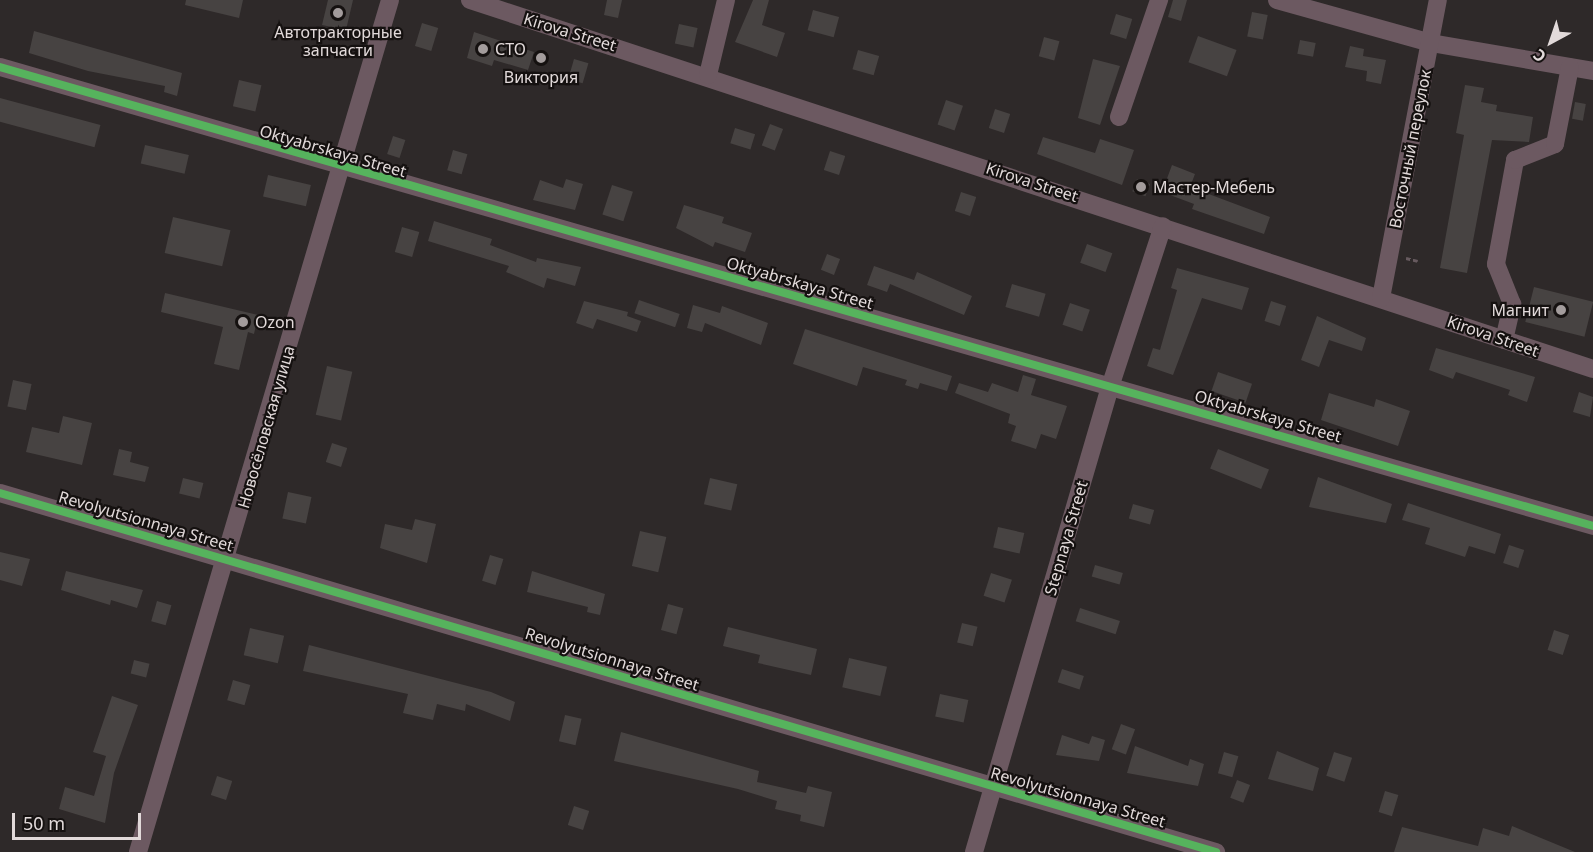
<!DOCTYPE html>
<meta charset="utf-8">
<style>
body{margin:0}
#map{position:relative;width:1593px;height:852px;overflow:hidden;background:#2e2929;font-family:"Noto Sans",sans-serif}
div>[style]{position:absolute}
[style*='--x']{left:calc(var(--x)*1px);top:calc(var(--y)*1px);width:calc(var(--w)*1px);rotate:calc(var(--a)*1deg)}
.building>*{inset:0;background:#474342;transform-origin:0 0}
.path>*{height:3px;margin-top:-1.5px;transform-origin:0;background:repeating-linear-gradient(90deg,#675a5f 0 4.5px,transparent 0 7.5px)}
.minor>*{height:18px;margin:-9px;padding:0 9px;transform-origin:9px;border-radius:9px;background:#6c5961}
.cycleway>*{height:8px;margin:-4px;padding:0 4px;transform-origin:4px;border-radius:4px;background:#56b35d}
.dots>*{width:16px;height:16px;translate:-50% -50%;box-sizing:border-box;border:3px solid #151110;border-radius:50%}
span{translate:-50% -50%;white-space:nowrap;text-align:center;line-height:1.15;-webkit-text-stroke:4.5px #151110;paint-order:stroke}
.poi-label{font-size:16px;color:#e2dada}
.left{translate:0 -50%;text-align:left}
.right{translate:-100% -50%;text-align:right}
.street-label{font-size:16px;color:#e2dada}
.north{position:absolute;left:1521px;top:12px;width:60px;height:60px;-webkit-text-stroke:4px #151110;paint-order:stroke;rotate:220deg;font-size:16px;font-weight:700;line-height:24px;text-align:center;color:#e2dada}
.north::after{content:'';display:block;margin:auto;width:21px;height:27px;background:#e2dada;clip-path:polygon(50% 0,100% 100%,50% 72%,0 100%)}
.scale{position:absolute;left:12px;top:813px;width:129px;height:27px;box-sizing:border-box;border:3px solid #e2dada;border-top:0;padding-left:8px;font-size:18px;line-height:21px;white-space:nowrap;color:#e2dada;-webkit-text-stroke:4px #151110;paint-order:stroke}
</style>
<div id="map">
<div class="building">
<i style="clip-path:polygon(186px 0,243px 0,239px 18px,185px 5px)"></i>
<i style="clip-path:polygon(328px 0,353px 0,346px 30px,322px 25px)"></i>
<i style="clip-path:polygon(607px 0,622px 0,618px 18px,604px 15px)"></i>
<i style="clip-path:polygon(753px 0,769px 0,762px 25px,785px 33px,777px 57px,735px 42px)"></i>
<i style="clip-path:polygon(1173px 0,1187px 0,1181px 21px,1168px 17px)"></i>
<i style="left:813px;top:10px;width:27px;height:21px;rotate:15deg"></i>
<i style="left:1252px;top:12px;width:16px;height:25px;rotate:11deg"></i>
<i style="left:1116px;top:14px;width:17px;height:21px;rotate:17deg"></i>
<i style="left:422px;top:23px;width:17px;height:24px;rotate:17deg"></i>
<i style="left:679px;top:24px;width:19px;height:20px;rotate:12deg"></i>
<i style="clip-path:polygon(34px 31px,182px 73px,177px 96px,164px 92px,165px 86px,88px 71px,29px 53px)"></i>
<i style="clip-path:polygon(474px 32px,534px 52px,528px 70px,494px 60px,492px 66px,467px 58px)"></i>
<i style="left:1198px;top:36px;width:41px;height:28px;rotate:20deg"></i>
<i style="left:1044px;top:37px;width:16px;height:20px;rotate:15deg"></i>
<i style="left:1300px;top:40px;width:16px;height:14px;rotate:11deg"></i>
<i style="clip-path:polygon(1350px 46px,1364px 49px,1363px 56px,1386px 60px,1381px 84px,1366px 81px,1367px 71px,1345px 67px)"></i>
<i style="left:858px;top:50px;width:22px;height:20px;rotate:16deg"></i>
<i style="left:574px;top:59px;width:15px;height:21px;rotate:16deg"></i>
<i style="clip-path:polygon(1093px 59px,1120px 66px,1100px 125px,1078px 118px)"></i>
<i style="left:239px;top:80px;width:23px;height:27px;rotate:13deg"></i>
<i style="clip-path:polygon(1465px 85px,1484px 88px,1481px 102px,1497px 105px,1496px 111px,1533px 117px,1529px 142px,1492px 140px,1467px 273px,1440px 268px,1464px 135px,1456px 133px)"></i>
<i style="left:0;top:98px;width:104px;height:23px;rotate:15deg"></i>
<i style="left:946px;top:100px;width:18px;height:26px;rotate:19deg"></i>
<i style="left:1575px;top:102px;width:11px;height:17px;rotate:10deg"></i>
<i style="left:995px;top:109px;width:16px;height:20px;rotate:18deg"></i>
<i style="left:770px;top:124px;width:14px;height:23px;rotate:21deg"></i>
<i style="left:735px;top:128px;width:21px;height:16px;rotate:17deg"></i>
<i style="left:393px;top:136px;width:13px;height:19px;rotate:18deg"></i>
<i style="clip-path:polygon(1043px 137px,1095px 153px,1100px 139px,1134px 150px,1122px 185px,1037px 154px)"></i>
<i style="left:145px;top:145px;width:45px;height:19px;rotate:13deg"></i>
<i style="left:453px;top:150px;width:15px;height:21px;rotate:16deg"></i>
<i style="left:830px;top:151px;width:16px;height:20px;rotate:18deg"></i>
<i style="clip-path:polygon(1172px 165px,1195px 174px,1190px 187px,1270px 217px,1264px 234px,1192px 209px,1194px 204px,1162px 192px)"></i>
<i style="left:268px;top:175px;width:44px;height:22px;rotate:13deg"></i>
<i style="clip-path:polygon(566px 179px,583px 184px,575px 210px,533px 200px,540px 180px,563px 188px)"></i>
<i style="left:1137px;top:179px;width:14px;height:13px;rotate:21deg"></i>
<i style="left:612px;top:185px;width:22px;height:31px;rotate:18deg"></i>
<i style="left:961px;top:192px;width:16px;height:20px;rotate:18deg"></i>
<i style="clip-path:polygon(684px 205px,724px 217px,722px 223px,752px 233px,745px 252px,715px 242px,713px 247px,676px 228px)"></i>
<i style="left:173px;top:217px;width:59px;height:37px;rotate:13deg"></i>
<i style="clip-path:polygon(434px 221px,492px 239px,490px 245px,536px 262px,537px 258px,581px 267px,575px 286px,547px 278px,544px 288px,506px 272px,509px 266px,428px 241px)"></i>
<i style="left:402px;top:227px;width:18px;height:26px;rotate:16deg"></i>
<i style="left:1087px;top:244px;width:27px;height:20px;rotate:20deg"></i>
<i style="left:827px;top:254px;width:14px;height:17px;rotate:21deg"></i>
<i style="clip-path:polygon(874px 266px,914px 280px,917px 272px,972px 296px,964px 315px,890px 284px,887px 292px,867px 285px)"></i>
<i style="clip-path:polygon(1177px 268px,1249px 288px,1242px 310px,1202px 298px,1173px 375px,1147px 366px,1153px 348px,1160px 350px,1177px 290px,1171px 288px)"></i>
<i style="left:1012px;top:284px;width:35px;height:24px;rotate:16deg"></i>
<i style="left:1534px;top:287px;width:61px;height:36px;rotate:14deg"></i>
<i style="clip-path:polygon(165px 293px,258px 315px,254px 334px,248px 332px,239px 370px,214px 364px,223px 327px,161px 312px)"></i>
<i style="left:639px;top:300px;width:43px;height:14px;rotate:19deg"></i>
<i style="clip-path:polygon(584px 301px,628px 312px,627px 316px,641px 321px,637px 332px,597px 319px,593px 329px,576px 323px)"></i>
<i style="left:1271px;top:301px;width:16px;height:21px;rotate:18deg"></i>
<i style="left:1070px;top:303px;width:21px;height:23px;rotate:19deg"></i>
<i style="clip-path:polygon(693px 305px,720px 313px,722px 306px,768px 323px,761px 345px,705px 323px,702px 332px,687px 328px)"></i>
<i style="clip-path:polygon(1317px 316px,1366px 338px,1362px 351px,1329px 340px,1319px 367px,1301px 360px)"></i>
<i style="clip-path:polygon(805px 329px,952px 376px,947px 391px,920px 383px,918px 389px,905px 385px,907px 380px,863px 367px,857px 386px,793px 364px)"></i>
<i style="clip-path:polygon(1436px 348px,1535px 377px,1527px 402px,1508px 395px,1510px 390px,1456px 372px,1453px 379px,1429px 370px)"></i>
<i style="left:327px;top:366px;width:26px;height:50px;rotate:13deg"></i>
<i style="left:1218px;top:372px;width:36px;height:20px;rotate:19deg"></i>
<i style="clip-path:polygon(1023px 375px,1036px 379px,1031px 395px,1067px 406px,1056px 439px,1041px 434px,1036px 449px,1011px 441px,1016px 426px,1008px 423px,1010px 414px,955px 393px,959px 383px,988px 392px,992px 383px,1018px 392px)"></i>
<i style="left:13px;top:380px;width:19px;height:27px;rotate:12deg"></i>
<i style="clip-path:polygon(1579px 392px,1593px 397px,1590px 417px,1573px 412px)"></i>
<i style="clip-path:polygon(1329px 393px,1374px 407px,1376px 399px,1410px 411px,1398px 446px,1321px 420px)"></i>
<i style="clip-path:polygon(63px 416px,92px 423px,82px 465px,26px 452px,32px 427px,59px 433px)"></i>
<i style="left:332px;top:443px;width:16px;height:20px;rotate:18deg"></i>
<i style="clip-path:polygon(119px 449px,132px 452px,130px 462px,149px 467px,145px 482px,113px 475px)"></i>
<i style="left:1218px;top:449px;width:55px;height:21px;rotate:22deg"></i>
<i style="clip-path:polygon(1318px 477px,1392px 504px,1386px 523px,1309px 507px)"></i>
<i style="left:183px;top:478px;width:21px;height:16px;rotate:14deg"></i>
<i style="left:710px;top:478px;width:28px;height:27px;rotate:13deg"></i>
<i style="left:288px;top:492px;width:24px;height:27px;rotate:12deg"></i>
<i style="clip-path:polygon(1408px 503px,1501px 534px,1495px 554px,1469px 546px,1465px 557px,1425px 544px,1430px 528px,1402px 520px)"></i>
<i style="left:1133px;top:504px;width:22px;height:15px;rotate:16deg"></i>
<i style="clip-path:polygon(415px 519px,436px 524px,427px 563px,380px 548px,385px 524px,412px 530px)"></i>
<i style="left:998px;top:527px;width:27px;height:21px;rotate:13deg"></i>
<i style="left:640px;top:531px;width:27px;height:36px;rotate:13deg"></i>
<i style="left:1509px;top:545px;width:16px;height:19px;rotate:18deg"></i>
<i style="clip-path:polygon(0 552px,30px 559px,22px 586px,0 580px)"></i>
<i style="left:490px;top:555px;width:14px;height:27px;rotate:17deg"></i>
<i style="left:1095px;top:565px;width:29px;height:12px;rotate:16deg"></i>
<i style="clip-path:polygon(66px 571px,143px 590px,137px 608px,111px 600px,110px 605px,61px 590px)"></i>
<i style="clip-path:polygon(532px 571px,605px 594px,600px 615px,587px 612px,588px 607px,527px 592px)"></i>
<i style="left:991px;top:573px;width:22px;height:24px;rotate:18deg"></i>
<i style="left:157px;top:601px;width:15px;height:21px;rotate:16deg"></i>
<i style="left:668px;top:604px;width:16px;height:27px;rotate:15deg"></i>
<i style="left:1080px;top:608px;width:42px;height:14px;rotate:18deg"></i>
<i style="left:962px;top:623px;width:16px;height:20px;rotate:14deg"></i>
<i style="clip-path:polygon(728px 627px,817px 649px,811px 675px,758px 663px,760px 655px,723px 646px)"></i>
<i style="left:250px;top:628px;width:35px;height:28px;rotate:13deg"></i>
<i style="left:1554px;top:630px;width:16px;height:21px;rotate:18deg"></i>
<i style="clip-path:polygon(309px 645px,491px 692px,515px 702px,510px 721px,466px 704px,465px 711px,437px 704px,433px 720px,403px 713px,408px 694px,303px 671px)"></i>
<i style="left:849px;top:658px;width:39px;height:30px;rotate:13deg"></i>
<i style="left:134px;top:660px;width:16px;height:14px;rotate:14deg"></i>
<i style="left:1062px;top:669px;width:23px;height:14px;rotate:18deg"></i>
<i style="left:233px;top:680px;width:18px;height:21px;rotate:16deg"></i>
<i style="left:940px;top:694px;width:29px;height:23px;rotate:12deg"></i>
<i style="clip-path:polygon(112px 696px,138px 705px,114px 773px,105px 823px,59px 809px,65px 787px,94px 796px,106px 756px,93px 752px)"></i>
<i style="left:565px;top:715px;width:17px;height:27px;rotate:13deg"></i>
<i style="left:1121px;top:724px;width:15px;height:27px;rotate:20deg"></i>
<i style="clip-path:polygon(621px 732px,759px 771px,757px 782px,806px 793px,808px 786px,832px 792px,824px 827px,800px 821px,801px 815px,775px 809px,777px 801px,738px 789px,614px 761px)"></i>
<i style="clip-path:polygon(1062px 735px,1089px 744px,1092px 736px,1105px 740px,1099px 761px,1056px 755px)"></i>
<i style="clip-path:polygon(1135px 746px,1188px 766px,1190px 759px,1204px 764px,1198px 786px,1127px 773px)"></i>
<i style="clip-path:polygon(1277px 751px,1319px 768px,1313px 791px,1268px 779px)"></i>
<i style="left:1224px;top:752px;width:15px;height:22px;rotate:16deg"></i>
<i style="left:1334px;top:752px;width:19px;height:25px;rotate:18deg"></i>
<i style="left:217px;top:776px;width:16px;height:20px;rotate:18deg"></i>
<i style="left:1237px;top:780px;width:14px;height:19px;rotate:21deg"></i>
<i style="left:1385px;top:791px;width:14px;height:22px;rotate:17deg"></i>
<i style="left:574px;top:806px;width:16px;height:20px;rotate:18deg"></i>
<i style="clip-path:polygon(1512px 826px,1575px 852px,1394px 852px,1402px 827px,1478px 846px,1483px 828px,1509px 836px)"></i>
</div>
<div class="path">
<i style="--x:1406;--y:258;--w:12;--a:14"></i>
</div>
<div class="minor">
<i style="--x:470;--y:0;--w:1182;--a:18.19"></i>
<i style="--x:1277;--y:0;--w:160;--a:15.6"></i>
<i style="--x:1431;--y:43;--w:164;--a:9.8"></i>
<i style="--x:0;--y:67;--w:1658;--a:16.07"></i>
<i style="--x:708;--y:75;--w:77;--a:-76.5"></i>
<i style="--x:1119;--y:117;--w:124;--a:-71.1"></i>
<i style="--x:1381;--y:298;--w:303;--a:-79.2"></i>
<i style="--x:1504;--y:340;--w:37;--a:-77"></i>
<i style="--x:1512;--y:304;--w:43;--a:-111.8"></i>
<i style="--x:1496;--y:264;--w:106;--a:-79.6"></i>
<i style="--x:1515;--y:160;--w:43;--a:-21.8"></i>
<i style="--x:1555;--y:144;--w:78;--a:-79"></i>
<i style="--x:0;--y:493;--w:1268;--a:16.45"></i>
<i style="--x:138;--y:852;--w:888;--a:-73.52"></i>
<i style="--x:974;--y:852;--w:488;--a:-73.7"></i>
<i style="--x:1111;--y:384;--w:166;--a:-71.8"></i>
</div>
<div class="cycleway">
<i style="--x:0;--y:67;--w:1658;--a:16.07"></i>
<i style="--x:0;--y:493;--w:1268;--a:16.45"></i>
</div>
<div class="dots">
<i style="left:338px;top:13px;background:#a39c9c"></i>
<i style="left:483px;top:49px;background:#a39c9c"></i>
<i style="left:541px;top:58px;background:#a39c9c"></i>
<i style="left:1141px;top:187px;background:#a39c9c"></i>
<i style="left:1561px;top:310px;background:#a39c9c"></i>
<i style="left:243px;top:322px;background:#a39c9c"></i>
</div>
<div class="poi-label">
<span style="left:338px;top:41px">Автотракторные<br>запчасти</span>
<span class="left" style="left:495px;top:49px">СТО</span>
<span style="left:541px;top:77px">Виктория</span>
<span class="left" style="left:1153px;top:187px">Мастер-Мебель</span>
<span class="right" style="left:1549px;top:310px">Магнит</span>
<span class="left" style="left:255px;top:322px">Ozon</span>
</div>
<div class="street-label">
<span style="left:570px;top:32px;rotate:17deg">Kirova Street</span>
<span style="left:1410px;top:149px;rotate:-79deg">Восточный переулок</span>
<span style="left:333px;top:151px;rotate:16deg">Oktyabrskaya Street</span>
<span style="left:1032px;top:182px;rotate:18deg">Kirova Street</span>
<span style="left:800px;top:283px;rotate:16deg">Oktyabrskaya Street</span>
<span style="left:1493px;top:336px;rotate:19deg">Kirova Street</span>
<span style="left:1268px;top:416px;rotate:16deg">Oktyabrskaya Street</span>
<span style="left:266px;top:427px;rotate:-74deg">Новосёловская улица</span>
<span style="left:146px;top:521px;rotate:16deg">Revolyutsionnaya Street</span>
<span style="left:1066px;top:538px;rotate:-74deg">Stepnaya Street</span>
<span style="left:612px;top:659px;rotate:17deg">Revolyutsionnaya Street</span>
<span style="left:1078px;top:797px;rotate:16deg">Revolyutsionnaya Street</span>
</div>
<div class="north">С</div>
<div class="scale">50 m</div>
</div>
